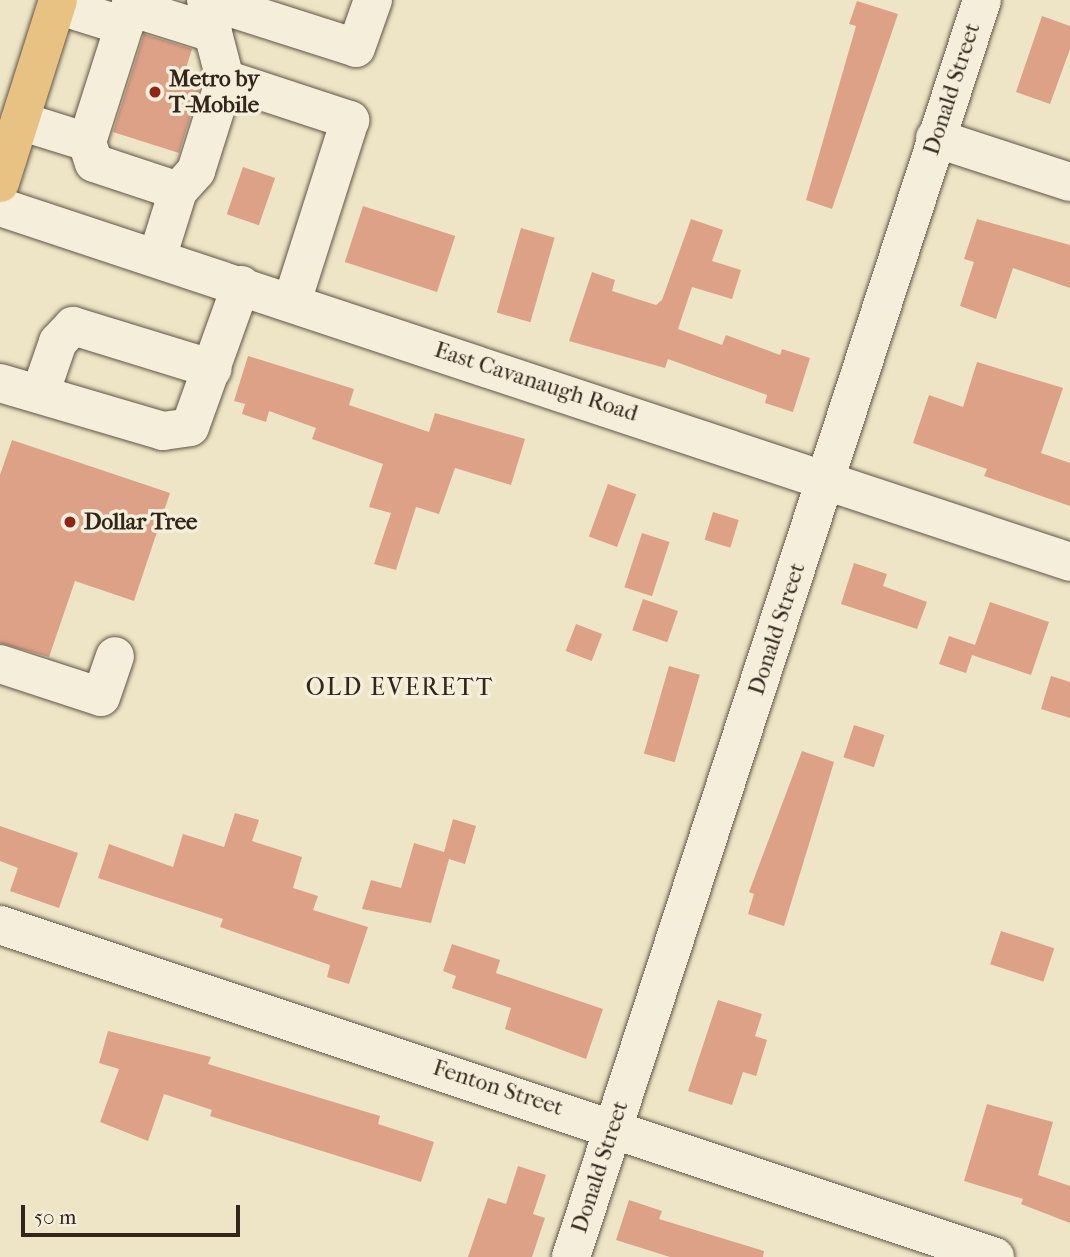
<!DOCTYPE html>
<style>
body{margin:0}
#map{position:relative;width:1070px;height:1257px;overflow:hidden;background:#eee5c6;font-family:"IM FELL French Canon",serif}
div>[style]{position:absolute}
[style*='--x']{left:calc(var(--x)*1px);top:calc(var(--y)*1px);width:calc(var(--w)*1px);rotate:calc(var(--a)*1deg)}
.building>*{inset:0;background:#dda188;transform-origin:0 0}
.roads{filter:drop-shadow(0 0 2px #625546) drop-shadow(0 0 2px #625546)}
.minor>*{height:38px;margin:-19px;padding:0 19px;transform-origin:19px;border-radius:19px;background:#f4eeda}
.major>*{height:38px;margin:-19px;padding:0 19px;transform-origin:19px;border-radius:19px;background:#e7c283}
.dots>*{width:19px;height:19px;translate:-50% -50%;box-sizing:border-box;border:4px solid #f4eeda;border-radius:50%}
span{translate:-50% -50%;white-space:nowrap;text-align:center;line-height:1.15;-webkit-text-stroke:7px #f4eeda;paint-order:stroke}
.poi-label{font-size:23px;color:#33251b;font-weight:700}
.left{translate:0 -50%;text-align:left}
.street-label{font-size:23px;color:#33251b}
.neighbourhood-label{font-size:24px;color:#33251b;letter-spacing:2px}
.scale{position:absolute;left:21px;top:1205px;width:219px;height:32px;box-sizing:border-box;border:4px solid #33251b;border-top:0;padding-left:9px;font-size:21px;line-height:24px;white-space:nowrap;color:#33251b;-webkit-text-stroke:5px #f4eeda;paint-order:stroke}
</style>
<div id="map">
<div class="building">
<i style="clip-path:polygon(857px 1px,898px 14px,832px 209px,806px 200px,856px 26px,849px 24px)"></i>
<i style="clip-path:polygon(1042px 16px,1070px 26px,1070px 49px,1050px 104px,1016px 92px)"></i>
<i style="clip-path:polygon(144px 34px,192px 49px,184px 75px,202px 80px,179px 153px,113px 132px)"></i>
<i style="left:243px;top:167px;width:34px;height:50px;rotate:19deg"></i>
<i style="left:363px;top:206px;width:97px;height:59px;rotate:18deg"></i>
<i style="clip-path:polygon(691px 219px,723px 230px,712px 261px,741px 270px,732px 299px,692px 287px,678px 329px,722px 345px,726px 335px,780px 355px,782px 349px,810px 358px,793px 412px,765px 403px,767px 395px,668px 359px,665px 368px,569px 341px,592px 272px,615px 280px,612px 291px,656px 305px,662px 300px)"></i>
<i style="clip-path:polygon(977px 219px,1070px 245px,1070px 288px,1013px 268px,996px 319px,960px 306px,974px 262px,964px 259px)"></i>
<i style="left:521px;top:228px;width:35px;height:88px;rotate:16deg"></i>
<i style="clip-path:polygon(248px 356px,354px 389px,349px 405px,429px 432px,435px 413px,525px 439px,511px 485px,455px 468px,439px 514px,416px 507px,396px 570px,374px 564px,391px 513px,369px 507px,383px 464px,312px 439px,316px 428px,269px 411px,266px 422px,242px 414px,245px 404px,234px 401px)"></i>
<i style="clip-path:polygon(977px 362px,1063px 388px,1041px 453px,1070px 463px,1070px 506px,984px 476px,987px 469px,913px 443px,929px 395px,963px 407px)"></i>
<i style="clip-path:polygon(12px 440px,170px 493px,134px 601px,75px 581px,49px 657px,0 643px,0 475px)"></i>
<i style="left:608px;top:484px;width:30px;height:56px;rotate:20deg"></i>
<i style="left:713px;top:512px;width:27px;height:29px;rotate:17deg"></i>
<i style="left:642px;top:533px;width:29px;height:57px;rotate:18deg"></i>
<i style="clip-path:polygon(854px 563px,887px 574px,883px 586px,927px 602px,917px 629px,841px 604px)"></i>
<i style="left:643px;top:599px;width:37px;height:33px;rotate:19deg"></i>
<i style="clip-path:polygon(990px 602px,1049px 622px,1031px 675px,972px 655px,966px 673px,939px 664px,949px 636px,975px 645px)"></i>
<i style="left:576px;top:624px;width:28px;height:29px;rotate:21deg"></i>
<i style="left:669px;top:666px;width:32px;height:91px;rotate:16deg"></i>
<i style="clip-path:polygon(1051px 676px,1070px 682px,1070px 718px,1041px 709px)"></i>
<i style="left:854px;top:725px;width:32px;height:34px;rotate:18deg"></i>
<i style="clip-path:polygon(802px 751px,834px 762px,784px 926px,748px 914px,754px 894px,749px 892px)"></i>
<i style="clip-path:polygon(235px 813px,259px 820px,252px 841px,302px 857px,293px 888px,318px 896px,313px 910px,368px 927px,349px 984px,327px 977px,330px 965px,220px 927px,223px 919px,98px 878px,109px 844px,173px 867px,183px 834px,224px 847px)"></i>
<i style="clip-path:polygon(453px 819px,476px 826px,465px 864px,449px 859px,431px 923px,362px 909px,371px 880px,401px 888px,414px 843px,444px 852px)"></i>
<i style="clip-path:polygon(0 826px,78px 853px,59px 908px,10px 891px,18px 868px,0 861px)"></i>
<i style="left:1001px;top:931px;width:56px;height:35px;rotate:18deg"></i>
<i style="clip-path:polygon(452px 944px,500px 960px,496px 973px,603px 1009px,586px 1059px,505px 1029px,511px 1008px,452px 988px,456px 976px,443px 971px)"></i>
<i style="clip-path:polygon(718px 1000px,762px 1014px,755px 1036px,767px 1040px,756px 1076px,743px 1072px,732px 1105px,688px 1091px)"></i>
<i style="clip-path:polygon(108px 1031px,211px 1057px,208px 1064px,380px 1116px,378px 1124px,434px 1142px,421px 1182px,210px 1116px,212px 1110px,164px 1094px,148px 1141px,100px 1122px,119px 1069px,99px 1063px)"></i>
<i style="clip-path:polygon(987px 1104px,1053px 1122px,1038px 1175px,1070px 1186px,1070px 1223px,1021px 1204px,1023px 1199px,964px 1181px)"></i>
<i style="clip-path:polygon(518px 1166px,546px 1175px,533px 1214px,545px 1218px,532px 1257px,468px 1257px,488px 1198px,506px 1204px)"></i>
<i style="clip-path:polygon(629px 1200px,662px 1211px,659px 1219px,764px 1251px,763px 1257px,670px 1257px,616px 1240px)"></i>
</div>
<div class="roads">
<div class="minor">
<i style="--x:206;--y:0;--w:157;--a:17.7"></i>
<i style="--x:356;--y:48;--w:51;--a:-70.5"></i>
<i style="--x:124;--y:26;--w:20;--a:-72"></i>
<i style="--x:130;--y:7;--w:87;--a:17.4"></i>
<i style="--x:213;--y:33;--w:48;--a:75.4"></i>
<i style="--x:20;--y:121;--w:70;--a:17.4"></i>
<i style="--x:87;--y:142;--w:122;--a:-72.3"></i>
<i style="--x:124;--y:26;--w:70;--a:-162.6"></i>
<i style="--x:935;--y:138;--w:142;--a:18.1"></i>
<i style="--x:87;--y:142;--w:22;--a:72"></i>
<i style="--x:94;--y:163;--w:89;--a:18.4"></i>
<i style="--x:0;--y:207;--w:1127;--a:18.35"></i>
<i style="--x:157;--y:258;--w:70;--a:-72.6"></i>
<i style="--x:178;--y:191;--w:27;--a:-48"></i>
<i style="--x:196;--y:171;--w:96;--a:-72.5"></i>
<i style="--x:225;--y:79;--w:132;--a:18.2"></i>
<i style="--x:350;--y:120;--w:191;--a:107.7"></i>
<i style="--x:0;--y:383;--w:170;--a:16.4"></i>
<i style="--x:163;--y:431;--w:27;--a:-8"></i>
<i style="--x:190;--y:427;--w:151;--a:-70.2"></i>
<i style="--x:41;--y:391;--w:52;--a:-70.9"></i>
<i style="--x:58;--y:342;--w:22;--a:-47"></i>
<i style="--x:73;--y:326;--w:146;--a:17.1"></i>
<i style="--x:0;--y:664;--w:106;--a:18.1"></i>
<i style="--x:101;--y:697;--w:43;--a:-71.1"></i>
<i style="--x:0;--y:925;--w:1049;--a:18.45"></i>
<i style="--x:571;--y:1257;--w:1322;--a:-71.89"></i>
</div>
<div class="major">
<i style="--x:0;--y:183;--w:192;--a:-72.4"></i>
</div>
</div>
<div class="dots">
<i style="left:155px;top:92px;background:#8f2418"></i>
<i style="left:70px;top:522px;background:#8f2418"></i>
</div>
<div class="poi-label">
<span class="left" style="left:169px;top:92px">Metro by<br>T-Mobile</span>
<span class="left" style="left:84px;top:522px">Dollar Tree</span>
</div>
<div class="street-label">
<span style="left:952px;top:89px;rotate:-72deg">Donald Street</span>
<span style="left:536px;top:382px;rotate:18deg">East Cavanaugh Road</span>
<span style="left:777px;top:629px;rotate:-72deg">Donald Street</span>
<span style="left:498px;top:1088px;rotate:18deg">Fenton Street</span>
<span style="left:600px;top:1167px;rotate:-72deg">Donald Street</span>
</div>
<div class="neighbourhood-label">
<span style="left:400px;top:688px">OLD EVERETT</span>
</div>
<div class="scale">50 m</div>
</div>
